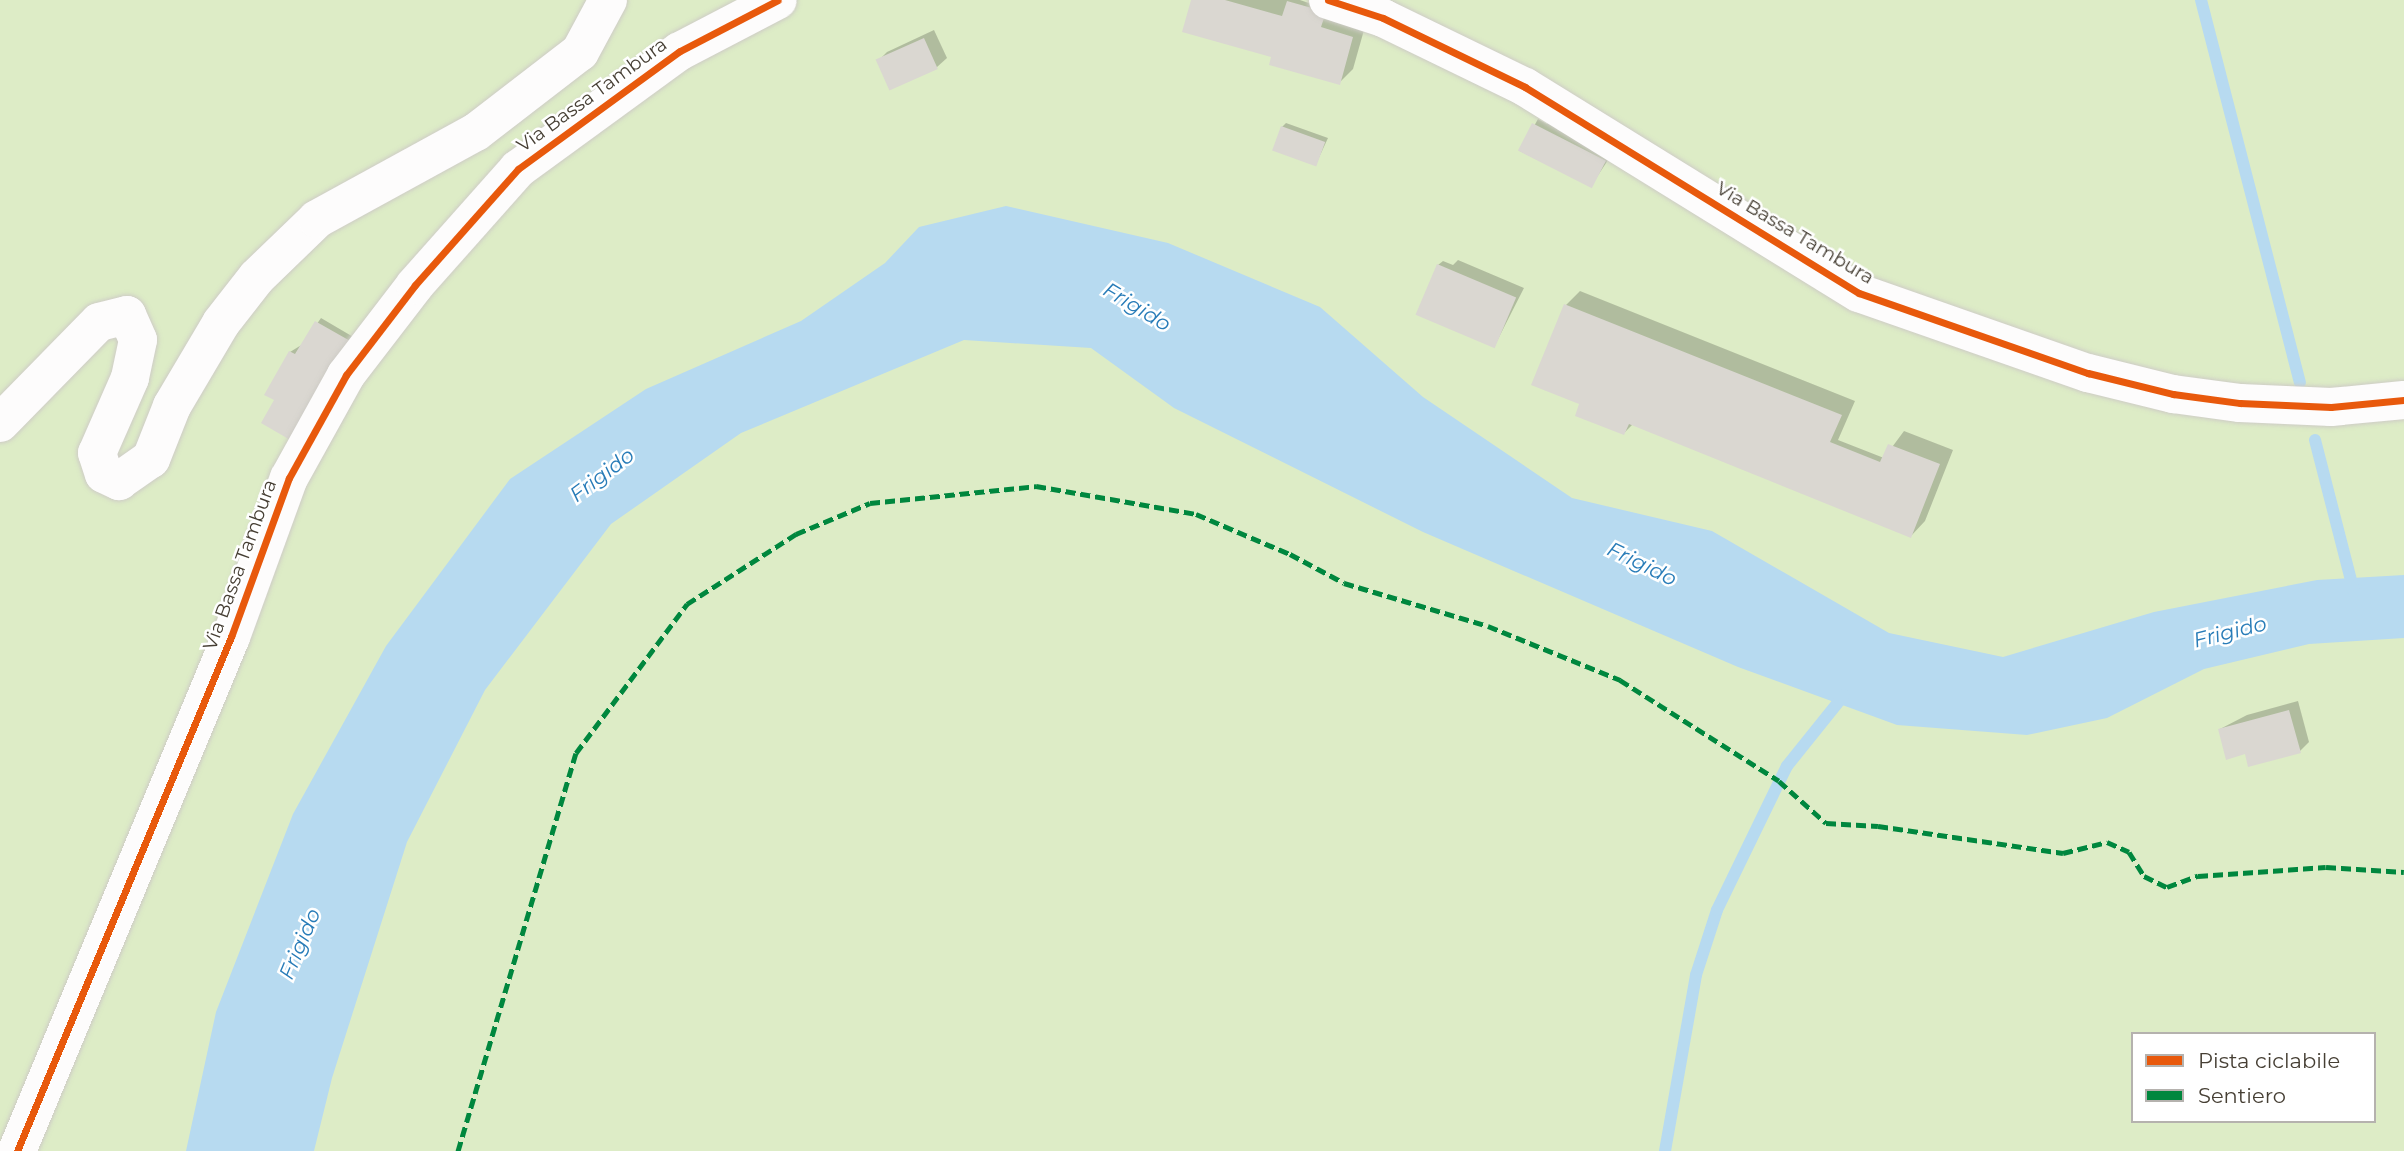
<!DOCTYPE html>
<style>
body{margin:0}
#map{position:relative;width:2404px;height:1151px;overflow:hidden;background:#f0eee8;font-family:Montserrat,sans-serif}
div>[style]{position:absolute}
[style*='--x']{left:calc(var(--x)*1px);top:calc(var(--y)*1px);width:calc(var(--w)*1px);rotate:calc(var(--a)*1deg)}
.green>*{inset:0;background:#ddecc6}
.water>*{inset:0;background:#b7daf0}
.shadow>*{inset:0;background:#0003}
.stream>*{height:12px;margin:-6px;padding:0 6px;transform-origin:6px;border-radius:6px;background:#b7daf0}
.building>*{inset:0;background:#dad7d1;transform-origin:0 0}
.roads{filter:drop-shadow(0 0 2px #ceccc6) drop-shadow(0 0 2px #ceccc6)}
.minor>*{height:38px;margin:-19px;padding:0 19px;transform-origin:19px;border-radius:19px;background:#fdfcfc}
.quiet>*{height:5px;margin-top:-2.5px;transform-origin:0;background:repeating-linear-gradient(90deg,#00873e 0 10px,transparent 0 15px)}
.cycleway>*{height:7px;margin:-3.5px;padding:0 3.5px;transform-origin:3.5px;border-radius:3.5px;background:#e8590c}
span{translate:-50% -50%;white-space:nowrap;text-align:center;line-height:1.15;-webkit-text-stroke:5px #fff;paint-order:stroke}
.street-label{font-size:19px;color:#463f34}
.water-label{font-size:21px;color:#287cb8;font-style:italic}
.legend{position:absolute;left:2131px;top:1032px;width:245px;height:91px;box-sizing:border-box;background:#fff;border:2px solid #b5b2ae;margin:0;padding:9px 12px;list-style:none;font-size:21px;color:#463f34}
.legend li{display:flex;align-items:center;gap:14px;height:35px}
.legend b{width:35px;border:2px solid #b5b2ae}
</style>
<div id="map">
<div class="green">
<i style="clip-path:polygon(evenodd,0 0,2404px 0,2404px 1151px,0 1151px,0 0,2133px 1034px,2374px 1034px,2374px 1121px,2133px 1121px,2133px 1034px)"></i>
</div>
<div class="water">
<i style="clip-path:polygon(1006px 206px,1168px 243px,1320px 307px,1423px 397px,1572px 498px,1712px 531px,1889px 633px,2003px 657px,2154px 612px,2317px 580px,2404px 575px,2404px 638px,2309px 644px,2204px 669px,2107px 718px,2027px 735px,1897px 725px,1738px 667px,1423px 532px,1174px 408px,1091px 348px,964px 340px,741px 433px,611px 524px,485px 690px,407px 842px,332px 1078px,314px 1151px,186px 1151px,216px 1012px,293px 814px,386px 646px,510px 479px,646px 389px,801px 321px,885px 263px,919px 227px)"></i>
</div>
<div class="shadow">
<i style="clip-path:polygon(1193px 0,1300px 0,1366px 23px,1353px 69px,1339px 83px,1273px 56px)"></i>
<i style="clip-path:polygon(934px 30px,947px 58px,937px 67px,891px 89px,878px 61px,887px 52px)"></i>
<i style="clip-path:polygon(1538px 119px,1547px 124px,1552px 119px,1614px 151px,1591px 186px,1520px 151px)"></i>
<i style="clip-path:polygon(1286px 123px,1328px 138px,1316px 164px,1282px 127px)"></i>
<i style="clip-path:polygon(1458px 260px,1524px 288px,1495px 345px,1438px 265px,1443px 261px,1453px 265px)"></i>
<i style="clip-path:polygon(1580px 291px,1855px 401px,1838px 440px,1884px 458px,1904px 431px,1953px 450px,1925px 521px,1911px 536px,1633px 424px,1624px 433px,1582px 403px,1566px 305px)"></i>
<i style="clip-path:polygon(321px 318px,355px 338px,276px 400px,290px 352px,303px 344px)"></i>
<i style="clip-path:polygon(2298px 701px,2309px 742px,2300px 751px,2246px 752px,2220px 729px,2247px 715px)"></i>
</div>
<div class="stream">
<i style="--x:2201;--y:0;--w:395;--a:75.5"></i>
<i style="--x:2315;--y:440;--w:157;--a:75.6"></i>
<i style="--x:1665;--y:1151;--w:179;--a:-80"></i>
<i style="--x:1696;--y:975;--w:68;--a:-72.1"></i>
<i style="--x:1717;--y:910;--w:160;--a:-64.1"></i>
<i style="--x:1787;--y:766;--w:91;--a:-51.2"></i>
</div>
<div class="building">
<i style="clip-path:polygon(1191px 0,1225px 0,1282px 16px,1287px 1px,1326px 12px,1321px 27px,1353px 37px,1340px 85px,1269px 65px,1271px 57px,1182px 32px)"></i>
<i style="left:924px;top:38px;width:34px;height:53px;rotate:66deg"></i>
<i style="left:1532px;top:123px;width:83px;height:31px;rotate:27deg"></i>
<i style="left:1281px;top:126px;width:47px;height:26px;rotate:20deg"></i>
<i style="left:1437px;top:264px;width:86px;height:55px;rotate:23deg"></i>
<i style="clip-path:polygon(1564px 304px,1842px 415px,1830px 442px,1880px 462px,1888px 444px,1940px 464px,1911px 538px,1629px 424px,1624px 435px,1575px 416px,1579px 404px,1531px 385px)"></i>
<i style="clip-path:polygon(315px 321px,352px 342px,292px 441px,261px 423px,274px 400px,264px 395px,289px 351px,295px 354px)"></i>
<i style="clip-path:polygon(2289px 710px,2301px 753px,2248px 767px,2245px 754px,2226px 760px,2218px 729px)"></i>
</div>
<div class="roads">
<div class="minor">
<i style="--x:1328;--y:0;--w:58;--a:18.1"></i>
<i style="--x:1383;--y:18;--w:158;--a:25.9"></i>
<i style="--x:1525;--y:87;--w:392;--a:31.7"></i>
<i style="--x:1859;--y:293;--w:243;--a:19.3"></i>
<i style="--x:2088;--y:373;--w:88;--a:13.9"></i>
<i style="--x:2173;--y:394;--w:68;--a:7.7"></i>
<i style="--x:2240;--y:403;--w:91;--a:2.5"></i>
<i style="--x:2331;--y:407;--w:73;--a:-5.5"></i>
<i style="--x:0;--y:423;--w:141;--a:-45.6"></i>
<i style="--x:99;--y:322;--w:29;--a:-14"></i>
<i style="--x:127;--y:315;--w:27;--a:66"></i>
<i style="--x:138;--y:340;--w:39;--a:102"></i>
<i style="--x:130;--y:378;--w:82;--a:113.7"></i>
<i style="--x:97;--y:453;--w:22;--a:72"></i>
<i style="--x:104;--y:474;--w:17;--a:25"></i>
<i style="--x:119;--y:481;--w:39;--a:-35"></i>
<i style="--x:151;--y:459;--w:57;--a:-68.4"></i>
<i style="--x:172;--y:406;--w:96;--a:-59.4"></i>
<i style="--x:221;--y:323;--w:58;--a:-52"></i>
<i style="--x:257;--y:277;--w:83;--a:-44"></i>
<i style="--x:317;--y:219;--w:181;--a:-28.7"></i>
<i style="--x:476;--y:132;--w:131;--a:-37.6"></i>
<i style="--x:580;--y:52;--w:59;--a:-61.7"></i>
<i style="--x:17;--y:1151;--w:557;--a:-67.4"></i>
<i style="--x:231;--y:637;--w:169;--a:-70"></i>
<i style="--x:289;--y:478;--w:118;--a:-61"></i>
<i style="--x:346;--y:375;--w:113;--a:-52.5"></i>
<i style="--x:415;--y:285;--w:155;--a:-48.4"></i>
<i style="--x:518;--y:169;--w:200;--a:-36.1"></i>
<i style="--x:680;--y:51;--w:110;--a:-27.5"></i>
</div>
</div>
<div class="quiet">
<i style="--x:458;--y:1151;--w:415;--a:-73.5"></i>
<i style="--x:576;--y:753;--w:186;--a:-53.3"></i>
<i style="--x:687;--y:604;--w:130;--a:-32.7"></i>
<i style="--x:796;--y:534;--w:80;--a:-22.7"></i>
<i style="--x:870;--y:503;--w:167;--a:-5.8"></i>
<i style="--x:1036;--y:486;--w:162;--a:9.9"></i>
<i style="--x:1196;--y:514;--w:102;--a:23.1"></i>
<i style="--x:1290;--y:554;--w:61;--a:28.2"></i>
<i style="--x:1344;--y:583;--w:150;--a:16.6"></i>
<i style="--x:1488;--y:626;--w:143;--a:22.2"></i>
<i style="--x:1620;--y:680;--w:188;--a:32.4"></i>
<i style="--x:1779;--y:781;--w:63;--a:41.8"></i>
<i style="--x:1826;--y:823;--w:52;--a:3.3"></i>
<i style="--x:1878;--y:826;--w:187;--a:8.3"></i>
<i style="--x:2063;--y:853;--w:45;--a:-14"></i>
<i style="--x:2107;--y:842;--w:24;--a:24"></i>
<i style="--x:2129;--y:852;--w:28;--a:58"></i>
<i style="--x:2144;--y:876;--w:25;--a:26"></i>
<i style="--x:2167;--y:887;--w:33;--a:-20"></i>
<i style="--x:2198;--y:876;--w:128;--a:-4"></i>
<i style="--x:2326;--y:867;--w:78;--a:3.7"></i>
</div>
<div class="cycleway">
<i style="--x:1328;--y:0;--w:58;--a:18.1"></i>
<i style="--x:1383;--y:18;--w:158;--a:25.9"></i>
<i style="--x:1525;--y:87;--w:392;--a:31.7"></i>
<i style="--x:1859;--y:293;--w:243;--a:19.3"></i>
<i style="--x:2088;--y:373;--w:88;--a:13.9"></i>
<i style="--x:2173;--y:394;--w:68;--a:7.7"></i>
<i style="--x:2240;--y:403;--w:91;--a:2.5"></i>
<i style="--x:2331;--y:407;--w:73;--a:-5.5"></i>
<i style="--x:17;--y:1151;--w:557;--a:-67.4"></i>
<i style="--x:231;--y:637;--w:169;--a:-70"></i>
<i style="--x:289;--y:478;--w:118;--a:-61"></i>
<i style="--x:346;--y:375;--w:113;--a:-52.5"></i>
<i style="--x:415;--y:285;--w:155;--a:-48.4"></i>
<i style="--x:518;--y:169;--w:200;--a:-36.1"></i>
<i style="--x:680;--y:51;--w:110;--a:-27.5"></i>
</div>
<div class="street-label">
<span style="left:592px;top:95px;rotate:-36deg">Via Bassa Tambura</span>
<span style="left:1795px;top:233px;rotate:31deg">Via Bassa Tambura</span>
<span style="left:240px;top:565px;rotate:-70deg">Via Bassa Tambura</span>
</div>
<div class="water-label">
<span style="left:1137px;top:307px;rotate:31deg">Frigido</span>
<span style="left:602px;top:475px;rotate:-37deg">Frigido</span>
<span style="left:1642px;top:564px;rotate:26deg">Frigido</span>
<span style="left:2230px;top:632px;rotate:-14deg">Frigido</span>
<span style="left:300px;top:944px;rotate:-67deg">Frigido</span>
</div>
<ul class="legend">
<li><b style="height:9px;background:#e8590c"></b>Pista ciclabile</li>
<li><b style="height:9px;background:#00873e"></b>Sentiero</li>
</ul>
</div>
